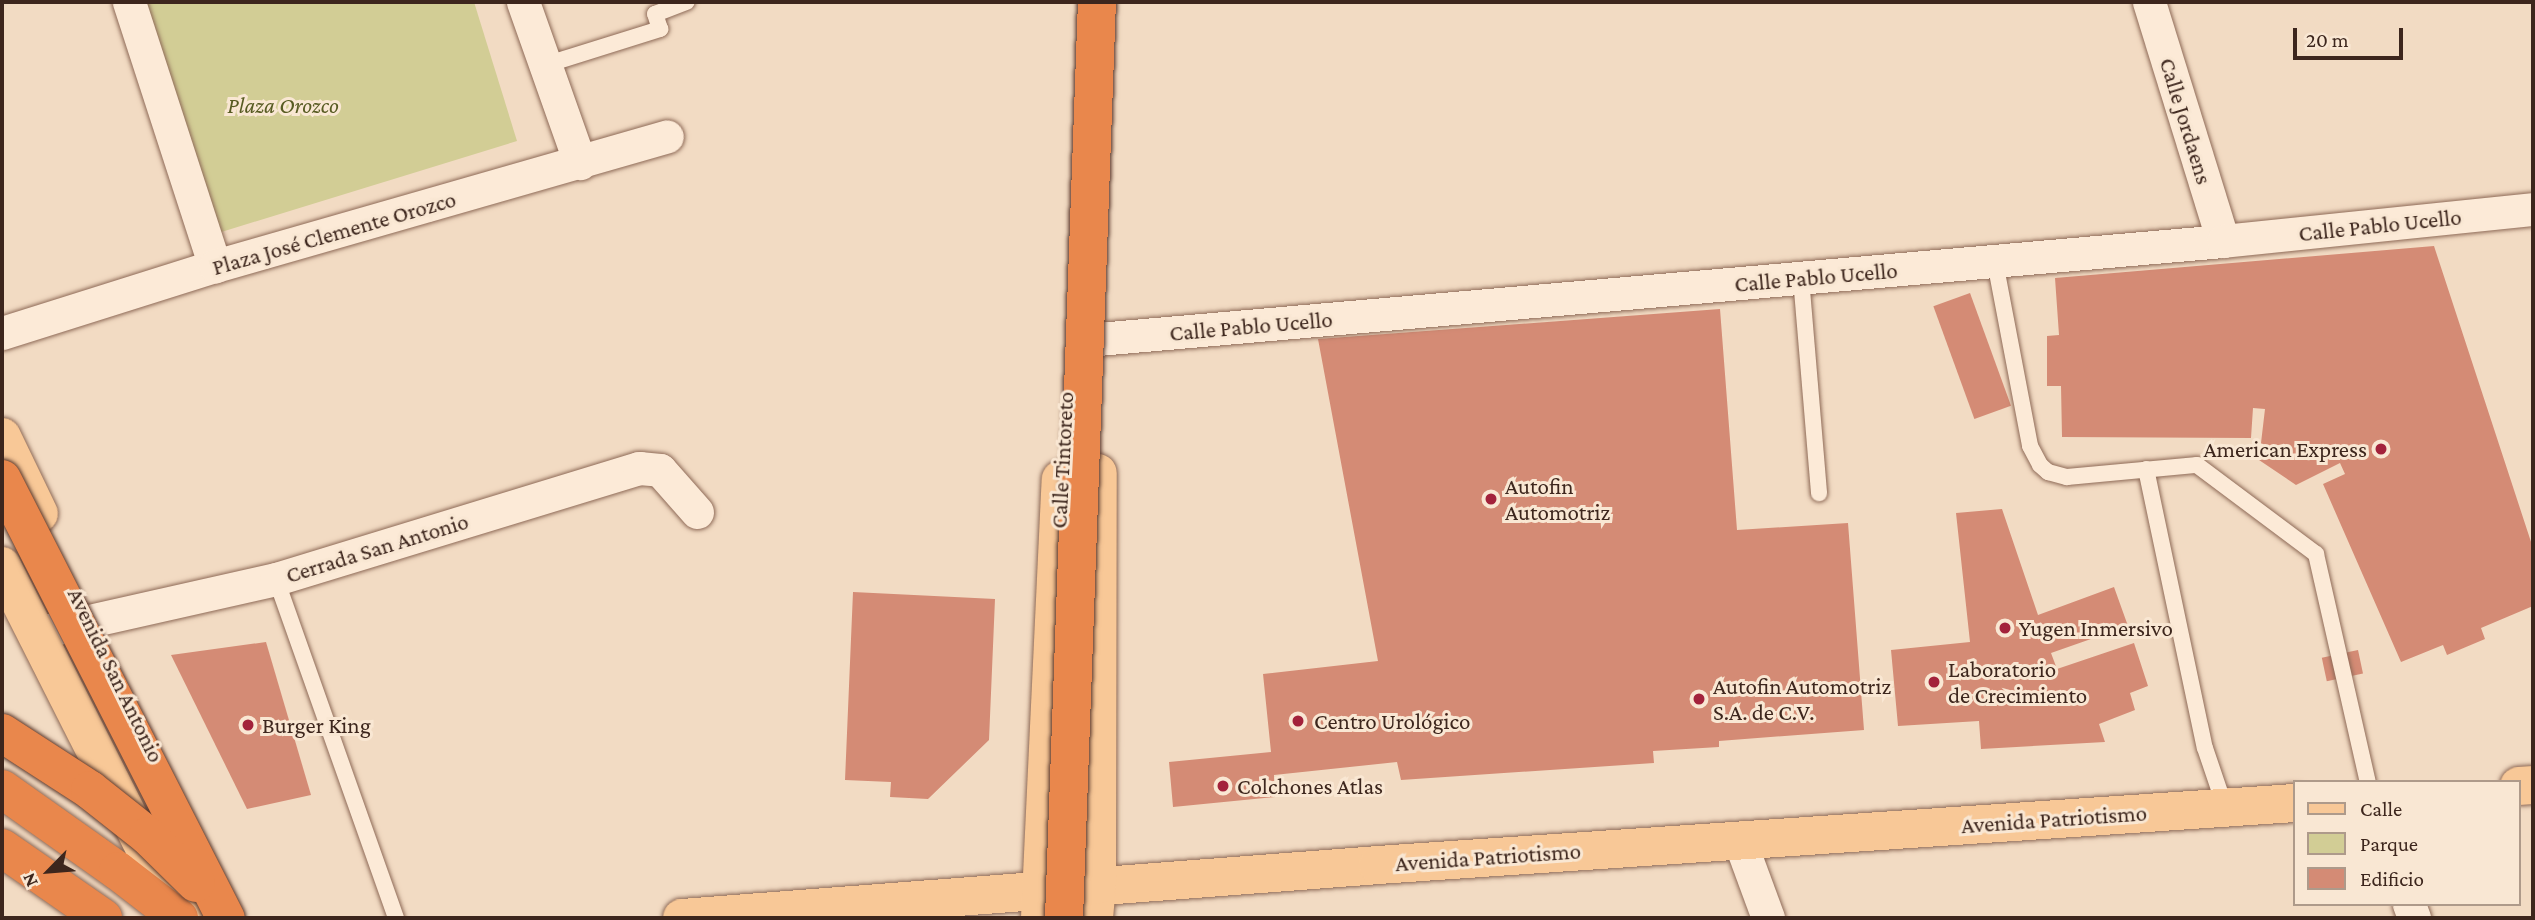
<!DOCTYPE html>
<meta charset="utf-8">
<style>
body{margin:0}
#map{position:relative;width:2535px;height:920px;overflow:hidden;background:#f2dbc3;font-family:"Crimson Pro",serif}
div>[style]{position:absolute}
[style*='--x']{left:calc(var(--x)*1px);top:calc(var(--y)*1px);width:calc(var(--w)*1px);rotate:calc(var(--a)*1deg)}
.green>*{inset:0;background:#d2cd95}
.building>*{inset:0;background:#d48b75;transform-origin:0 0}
.roads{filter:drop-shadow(0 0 2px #8e6a57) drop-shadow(0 0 2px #8e6a57)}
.service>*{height:16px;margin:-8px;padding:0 8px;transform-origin:8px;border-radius:8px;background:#fcead7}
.minor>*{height:33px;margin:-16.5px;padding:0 16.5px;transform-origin:16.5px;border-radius:16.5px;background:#fcead7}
.primary>*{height:38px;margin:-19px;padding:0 19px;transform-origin:19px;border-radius:19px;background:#f8c897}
.motorway>*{height:38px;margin:-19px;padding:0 19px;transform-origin:19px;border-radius:19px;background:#e9874c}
.bridges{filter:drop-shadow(0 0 2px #5c392c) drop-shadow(0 0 2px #5c392c)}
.motorway-bridge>*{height:38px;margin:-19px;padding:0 19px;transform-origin:19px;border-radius:19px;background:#e9874c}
.dots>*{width:19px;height:19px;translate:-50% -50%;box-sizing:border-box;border:4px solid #f9e7d3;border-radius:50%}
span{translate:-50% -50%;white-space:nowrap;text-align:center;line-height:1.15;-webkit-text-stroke:6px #f9e7d3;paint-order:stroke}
.park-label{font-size:23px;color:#575b22;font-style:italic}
.street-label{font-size:23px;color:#3d261d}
.poi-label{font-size:23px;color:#3d261d}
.right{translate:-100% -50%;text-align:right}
.left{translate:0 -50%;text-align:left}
.frame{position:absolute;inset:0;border:4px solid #3d261d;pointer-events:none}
.legend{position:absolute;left:2293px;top:780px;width:228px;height:126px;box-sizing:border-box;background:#f9e7d3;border:2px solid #ae9a8a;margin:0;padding:9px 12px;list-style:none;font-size:21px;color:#3d261d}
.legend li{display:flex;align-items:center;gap:14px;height:35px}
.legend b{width:35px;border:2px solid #ae9a8a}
.north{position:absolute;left:14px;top:836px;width:70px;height:70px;-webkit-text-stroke:5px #f9e7d3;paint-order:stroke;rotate:245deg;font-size:19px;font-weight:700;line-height:28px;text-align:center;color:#3d261d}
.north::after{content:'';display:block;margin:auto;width:24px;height:32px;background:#3d261d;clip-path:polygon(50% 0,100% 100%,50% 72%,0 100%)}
.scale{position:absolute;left:2293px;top:28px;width:110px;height:32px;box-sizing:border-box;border:4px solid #3d261d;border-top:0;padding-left:9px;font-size:21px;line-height:24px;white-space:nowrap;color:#3d261d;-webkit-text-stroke:5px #f9e7d3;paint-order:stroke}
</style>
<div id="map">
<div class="green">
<i style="clip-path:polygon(145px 2px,474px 2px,517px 141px,215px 234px)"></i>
</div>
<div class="building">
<i style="clip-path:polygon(2434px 246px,2533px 548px,2533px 606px,2481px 628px,2485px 639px,2447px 655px,2443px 645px,2401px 662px,2323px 484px,2345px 474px,2340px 463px,2296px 485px,2259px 460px,2265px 409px,2253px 408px,2251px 438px,2062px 437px,2061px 386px,2047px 386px,2047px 336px,2059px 335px,2055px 278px)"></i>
<i style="left:1970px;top:293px;width:120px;height:39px;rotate:70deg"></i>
<i style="clip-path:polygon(1720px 309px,1737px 530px,1848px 523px,1864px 730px,1719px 741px,1719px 747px,1653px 751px,1654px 763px,1401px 780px,1397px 762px,1274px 775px,1275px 797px,1173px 807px,1169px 762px,1271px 752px,1263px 674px,1378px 661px,1318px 339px)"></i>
<i style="clip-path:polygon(2002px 509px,2038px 615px,2114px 587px,2128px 626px,2051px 653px,2057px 669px,2134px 643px,2148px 686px,2130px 693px,2135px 710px,2099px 724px,2105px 742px,1981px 749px,1979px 721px,1898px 726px,1891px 650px,1970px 642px,1956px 513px)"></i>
<i style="clip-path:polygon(853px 592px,995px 599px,989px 740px,928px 799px,890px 797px,891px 782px,845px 780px)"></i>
<i style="clip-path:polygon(266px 642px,311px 795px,247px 809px,171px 655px)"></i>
<i style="left:2358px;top:650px;width:24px;height:37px;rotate:78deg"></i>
</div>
<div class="roads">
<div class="service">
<i style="--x:545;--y:65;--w:121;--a:-17.4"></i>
<i style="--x:660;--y:29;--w:16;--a:-108"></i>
<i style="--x:655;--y:14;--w:34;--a:-21"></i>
<i style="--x:1995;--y:262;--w:187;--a:79.2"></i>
<i style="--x:2030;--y:446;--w:21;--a:62"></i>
<i style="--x:2040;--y:465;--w:11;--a:41"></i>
<i style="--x:2048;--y:472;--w:20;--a:15"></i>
<i style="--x:2067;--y:477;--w:131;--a:-5.3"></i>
<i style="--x:2197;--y:465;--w:149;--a:36.8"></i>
<i style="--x:2316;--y:554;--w:234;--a:77.2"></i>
<i style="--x:1801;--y:278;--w:216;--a:85.2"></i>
<i style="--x:2146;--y:469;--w:285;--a:78.1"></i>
<i style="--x:2205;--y:748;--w:62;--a:71.3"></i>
<i style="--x:276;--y:579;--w:360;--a:70.5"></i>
</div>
<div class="minor">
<i style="--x:129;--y:2;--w:278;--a:72"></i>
<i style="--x:523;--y:2;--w:171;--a:70.5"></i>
<i style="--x:2149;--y:2;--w:250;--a:72.8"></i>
<i style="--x:2;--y:333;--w:223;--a:-17.5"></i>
<i style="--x:215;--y:266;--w:470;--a:-16"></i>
<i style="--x:1098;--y:339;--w:1129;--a:-4.98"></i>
<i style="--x:2223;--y:241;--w:312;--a:-5.9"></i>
<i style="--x:36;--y:633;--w:246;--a:-12.7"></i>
<i style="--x:276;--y:579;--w:380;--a:-17"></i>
<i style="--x:639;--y:468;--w:21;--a:5"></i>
<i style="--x:660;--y:470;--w:56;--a:48.6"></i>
<i style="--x:1739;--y:839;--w:84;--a:69.8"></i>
<i style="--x:2409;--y:904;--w:15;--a:70"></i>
</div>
<div class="primary">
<i style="--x:2;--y:437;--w:85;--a:64.3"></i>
<i style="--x:2;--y:566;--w:326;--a:63.2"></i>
<i style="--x:149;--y:857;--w:78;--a:51.8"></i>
<i style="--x:2519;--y:786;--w:14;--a:-4"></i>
<i style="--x:682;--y:918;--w:698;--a:-4.35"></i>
<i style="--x:1378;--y:865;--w:919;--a:-3.87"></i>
<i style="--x:1040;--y:918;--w:439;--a:-87.3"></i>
<i style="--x:1094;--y:918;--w:33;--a:-85"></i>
<i style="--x:1097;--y:885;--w:412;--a:-89.9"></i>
</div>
<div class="motorway">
<i style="--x:2;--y:789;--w:142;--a:35.3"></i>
<i style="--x:118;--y:871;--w:77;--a:37.6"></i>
<i style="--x:2;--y:848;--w:123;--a:34.7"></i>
</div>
</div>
<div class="bridges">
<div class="motorway-bridge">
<i style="--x:2;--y:479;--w:493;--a:63"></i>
<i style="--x:2;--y:733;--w:105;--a:32.9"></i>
<i style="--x:90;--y:790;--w:74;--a:38.4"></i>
<i style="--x:148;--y:836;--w:67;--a:44.4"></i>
<i style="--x:1064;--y:918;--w:917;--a:-87.94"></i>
</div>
</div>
<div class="dots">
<i style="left:2381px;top:449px;background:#a3223b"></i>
<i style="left:1491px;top:499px;background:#a3223b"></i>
<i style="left:2005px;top:628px;background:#a3223b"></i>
<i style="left:1934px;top:682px;background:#a3223b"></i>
<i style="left:1699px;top:699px;background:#a3223b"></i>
<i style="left:1298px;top:721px;background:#a3223b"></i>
<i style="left:248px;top:725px;background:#a3223b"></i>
<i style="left:1223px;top:786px;background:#a3223b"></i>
</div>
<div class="park-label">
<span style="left:283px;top:105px">Plaza Orozco</span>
</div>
<div class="street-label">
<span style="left:2186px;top:121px;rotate:73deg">Calle Jordaens</span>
<span style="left:2380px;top:225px;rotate:-6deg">Calle Pablo Ucello</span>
<span style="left:334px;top:233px;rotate:-16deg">Plaza José Clemente Orozco</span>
<span style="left:1816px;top:277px;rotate:-5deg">Calle Pablo Ucello</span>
<span style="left:1251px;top:326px;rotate:-5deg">Calle Pablo Ucello</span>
<span style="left:1062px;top:460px;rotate:-87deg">Calle Tintoreto</span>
<span style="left:377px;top:548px;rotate:-17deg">Cerrada San Antonio</span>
<span style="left:116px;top:675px;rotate:64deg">Avenida San Antonio</span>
<span style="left:2054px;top:819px;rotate:-4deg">Avenida Patriotismo</span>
<span style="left:1488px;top:857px;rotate:-4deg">Avenida Patriotismo</span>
</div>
<div class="poi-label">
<span class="right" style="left:2367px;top:449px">American Express</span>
<span class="left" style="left:1505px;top:499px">Autofin<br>Automotriz</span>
<span class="left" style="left:2019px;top:628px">Yugen Inmersivo</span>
<span class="left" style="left:1948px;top:682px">Laboratorio<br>de Crecimiento</span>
<span class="left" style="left:1713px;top:699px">Autofin Automotriz<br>S.A. de C.V.</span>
<span class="left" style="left:1314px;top:721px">Centro Urológico</span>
<span class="left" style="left:262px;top:725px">Burger King</span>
<span class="left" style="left:1237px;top:786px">Colchones Atlas</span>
</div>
<div class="frame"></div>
<ul class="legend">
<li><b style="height:9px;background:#f8c897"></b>Calle</li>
<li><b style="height:19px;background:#d2cd95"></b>Parque</li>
<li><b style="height:19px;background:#d48b75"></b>Edificio</li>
</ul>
<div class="north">N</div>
<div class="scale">20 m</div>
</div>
